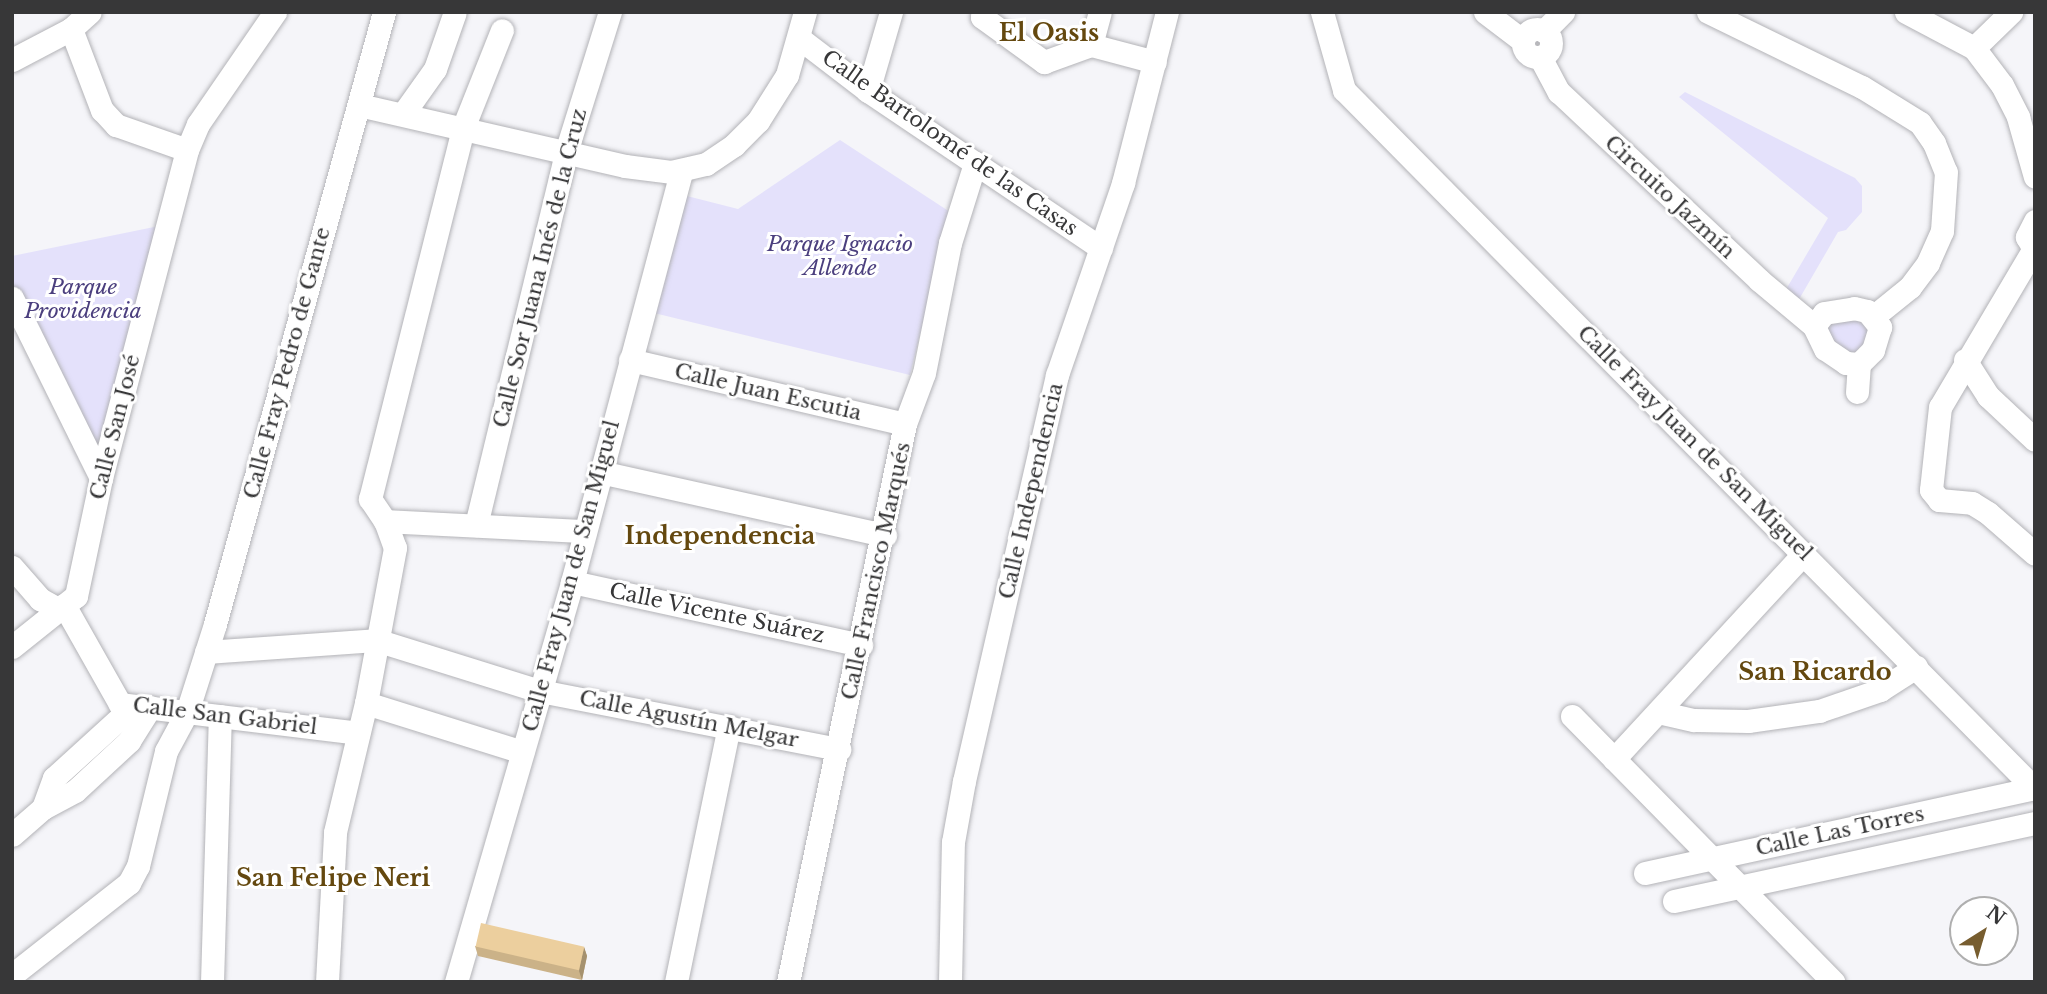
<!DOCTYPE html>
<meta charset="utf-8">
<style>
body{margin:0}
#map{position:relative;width:2047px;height:994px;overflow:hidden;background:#f5f5f9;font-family:"Libre Baskerville",serif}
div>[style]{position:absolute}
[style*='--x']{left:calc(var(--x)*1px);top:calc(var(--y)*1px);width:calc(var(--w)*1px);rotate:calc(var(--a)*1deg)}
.green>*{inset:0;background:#e4e1fb}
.roads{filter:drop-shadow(0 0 2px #b3b3b7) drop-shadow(0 0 2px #b3b3b7)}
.minor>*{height:23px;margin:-11.5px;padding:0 11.5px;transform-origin:11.5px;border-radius:11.5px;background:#fff}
.minor>.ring{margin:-11.5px;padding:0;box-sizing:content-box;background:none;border:23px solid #fff;border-radius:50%}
.wall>*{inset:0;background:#cbb288}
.shaded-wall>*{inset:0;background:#a5916f}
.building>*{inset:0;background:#eccf9e;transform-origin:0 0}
span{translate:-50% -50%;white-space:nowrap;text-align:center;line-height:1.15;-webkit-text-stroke:6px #fff;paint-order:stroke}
.street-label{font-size:21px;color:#373738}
.park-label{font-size:21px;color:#4b3f7e;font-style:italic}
.quarter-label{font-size:24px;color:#64480f;font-weight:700}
.frame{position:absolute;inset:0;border:14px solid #373738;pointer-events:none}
.north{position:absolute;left:1949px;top:896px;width:70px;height:70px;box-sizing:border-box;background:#fff;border:2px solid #afafaf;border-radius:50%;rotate:37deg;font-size:19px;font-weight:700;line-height:28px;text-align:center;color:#373738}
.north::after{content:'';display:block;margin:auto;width:24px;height:32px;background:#775d2f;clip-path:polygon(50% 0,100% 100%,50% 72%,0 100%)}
</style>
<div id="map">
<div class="green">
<i style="clip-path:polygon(1685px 92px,1855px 178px,1862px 186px,1862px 212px,1846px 230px,1838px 232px,1794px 308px,1781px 298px,1828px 218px,1679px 97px)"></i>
<i style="clip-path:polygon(840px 140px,950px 212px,910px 375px,654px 313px,683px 195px,738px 209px)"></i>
<i style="clip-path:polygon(159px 226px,99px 462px,12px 286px,12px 256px)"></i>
<i style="clip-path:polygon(1854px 308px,1880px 327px,1846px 363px,1816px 318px)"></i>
</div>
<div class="roads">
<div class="minor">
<i style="--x:983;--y:12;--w:5;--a:101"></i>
<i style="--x:982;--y:17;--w:77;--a:36"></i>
<i style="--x:1044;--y:62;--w:50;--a:-19.9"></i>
<i style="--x:1091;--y:45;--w:66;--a:14.9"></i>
<i style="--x:1322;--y:12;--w:81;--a:74.2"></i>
<i style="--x:1344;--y:90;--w:983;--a:45.33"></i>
<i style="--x:1485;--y:12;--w:48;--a:37.3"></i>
<i style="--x:1708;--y:12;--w:171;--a:26"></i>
<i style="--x:1862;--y:87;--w:68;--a:31.8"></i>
<i style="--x:1920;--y:123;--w:24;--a:55"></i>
<i style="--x:1934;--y:143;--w:31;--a:68"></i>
<i style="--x:1946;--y:172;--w:59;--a:93.9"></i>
<i style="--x:1942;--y:231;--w:35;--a:114"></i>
<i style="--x:1928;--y:263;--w:30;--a:127"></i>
<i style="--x:1910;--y:287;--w:46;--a:141.1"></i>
<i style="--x:1906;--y:12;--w:77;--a:27.9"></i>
<i style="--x:1974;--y:48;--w:46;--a:52.9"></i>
<i style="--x:2002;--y:85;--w:36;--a:63"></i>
<i style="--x:2018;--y:117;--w:62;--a:74.2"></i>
<i class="ring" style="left:1523px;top:29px;width:5px;height:5px"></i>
<i style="--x:71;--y:29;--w:87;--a:69.1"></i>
<i style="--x:102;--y:110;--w:21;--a:47"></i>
<i style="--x:116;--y:125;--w:75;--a:19.4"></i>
<i style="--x:1544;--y:31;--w:27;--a:-45"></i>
<i style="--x:799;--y:38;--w:87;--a:37.5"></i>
<i style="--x:868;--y:91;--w:281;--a:34"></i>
<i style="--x:1091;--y:45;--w:34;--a:-75"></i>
<i style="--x:1974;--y:48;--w:52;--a:-44.2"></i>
<i style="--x:1540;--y:57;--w:40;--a:62"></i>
<i style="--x:1559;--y:92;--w:274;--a:43.2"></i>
<i style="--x:1759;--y:280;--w:72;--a:39.9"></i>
<i style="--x:12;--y:60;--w:67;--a:-27.7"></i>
<i style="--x:71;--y:29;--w:25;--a:-42"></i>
<i style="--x:868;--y:91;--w:82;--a:-73.8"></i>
<i style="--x:359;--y:105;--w:273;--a:12.9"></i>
<i style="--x:625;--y:166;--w:46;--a:7.4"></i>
<i style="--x:671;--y:172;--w:36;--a:-13"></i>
<i style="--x:706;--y:164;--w:34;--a:-34"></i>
<i style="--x:734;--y:145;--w:34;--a:-45"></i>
<i style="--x:758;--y:121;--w:54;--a:-57.8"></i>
<i style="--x:787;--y:75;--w:66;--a:-74.1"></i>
<i style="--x:403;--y:114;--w:55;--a:-54.6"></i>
<i style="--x:435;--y:69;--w:60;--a:-70.7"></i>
<i style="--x:2035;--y:221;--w:18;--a:117"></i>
<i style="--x:2027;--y:237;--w:16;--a:60"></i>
<i style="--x:2033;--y:250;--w:182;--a:120.6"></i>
<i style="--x:1940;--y:407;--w:83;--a:96.2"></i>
<i style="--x:1931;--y:490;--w:13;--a:51"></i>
<i style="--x:1939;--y:500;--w:33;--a:5"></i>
<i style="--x:1972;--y:503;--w:19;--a:32"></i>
<i style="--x:1988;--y:513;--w:62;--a:41.1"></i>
<i style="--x:12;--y:298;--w:201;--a:63.7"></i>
<i style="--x:1854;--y:308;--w:13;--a:13"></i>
<i style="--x:1867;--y:311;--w:21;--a:51"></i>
<i style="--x:1880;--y:327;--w:24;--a:107"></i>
<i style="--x:1873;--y:350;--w:20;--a:135"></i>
<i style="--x:1859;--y:364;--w:13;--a:-176"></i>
<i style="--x:1846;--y:363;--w:25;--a:-146"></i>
<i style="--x:1825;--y:349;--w:25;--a:-116"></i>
<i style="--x:1814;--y:326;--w:16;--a:-52"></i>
<i style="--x:1824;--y:313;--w:30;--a:-9"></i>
<i style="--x:630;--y:360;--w:282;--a:13.1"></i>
<i style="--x:1965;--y:360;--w:43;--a:57.4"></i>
<i style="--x:1988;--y:396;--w:64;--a:43.1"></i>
<i style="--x:1857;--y:392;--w:28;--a:-86"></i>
<i style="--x:600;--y:472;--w:292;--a:12.5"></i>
<i style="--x:385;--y:521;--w:200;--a:2.9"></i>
<i style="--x:476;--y:525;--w:384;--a:-76.4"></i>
<i style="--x:566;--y:152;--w:147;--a:-72.6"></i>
<i style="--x:12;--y:567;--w:43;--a:48.8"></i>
<i style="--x:40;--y:599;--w:18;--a:29"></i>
<i style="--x:572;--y:582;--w:296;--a:12.3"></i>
<i style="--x:64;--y:605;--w:114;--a:60.5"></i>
<i style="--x:120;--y:704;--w:240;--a:6.9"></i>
<i style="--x:12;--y:647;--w:82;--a:-38.6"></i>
<i style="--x:76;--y:596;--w:121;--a:-78"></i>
<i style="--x:101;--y:478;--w:339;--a:-75.3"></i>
<i style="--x:187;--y:150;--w:28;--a:-67"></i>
<i style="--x:198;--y:124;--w:136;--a:-55.5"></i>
<i style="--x:206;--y:652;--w:170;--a:-4"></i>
<i style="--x:376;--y:640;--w:172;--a:17.3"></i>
<i style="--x:540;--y:691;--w:305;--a:11"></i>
<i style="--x:366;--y:703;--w:164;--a:17.4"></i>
<i style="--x:1658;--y:712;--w:37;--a:13"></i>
<i style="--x:1694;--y:720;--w:54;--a:1.1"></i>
<i style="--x:1748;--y:721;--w:72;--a:-8"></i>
<i style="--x:1819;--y:711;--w:65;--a:-19"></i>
<i style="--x:1880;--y:690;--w:43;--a:-32.6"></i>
<i style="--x:1572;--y:716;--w:373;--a:45.5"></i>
<i style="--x:1614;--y:759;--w:280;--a:-47.3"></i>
<i style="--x:43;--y:808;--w:32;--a:-70"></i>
<i style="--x:54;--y:778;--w:107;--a:-42.3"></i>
<i style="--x:12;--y:835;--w:41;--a:-41.1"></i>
<i style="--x:43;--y:808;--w:36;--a:-28"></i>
<i style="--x:75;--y:791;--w:74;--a:-42.8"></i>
<i style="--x:129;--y:741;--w:40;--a:-58"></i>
<i style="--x:1645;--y:873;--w:399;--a:-12.3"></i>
<i style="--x:1674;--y:901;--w:369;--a:-12.2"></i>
<i style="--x:12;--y:975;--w:149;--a:-38.2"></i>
<i style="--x:129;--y:883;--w:19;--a:-62"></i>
<i style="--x:138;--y:866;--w:118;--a:-76.3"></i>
<i style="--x:166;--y:751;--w:44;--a:-61.7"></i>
<i style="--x:187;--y:712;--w:92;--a:-72.3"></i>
<i style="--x:215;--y:624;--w:635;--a:-74.56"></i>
<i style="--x:212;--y:982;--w:266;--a:-88.3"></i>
<i style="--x:327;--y:982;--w:150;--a:-86.9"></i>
<i style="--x:335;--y:832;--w:133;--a:-76.5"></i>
<i style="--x:366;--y:703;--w:158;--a:-79.4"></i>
<i style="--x:395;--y:548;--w:29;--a:-110"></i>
<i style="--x:385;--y:521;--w:27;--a:-124"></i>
<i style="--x:370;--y:499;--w:382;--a:-75.9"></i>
<i style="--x:463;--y:128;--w:105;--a:-68.3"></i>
<i style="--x:456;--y:982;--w:416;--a:-73.8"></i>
<i style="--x:572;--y:582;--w:426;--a:-75.1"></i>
<i style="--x:676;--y:982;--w:261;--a:-78.3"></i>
<i style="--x:788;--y:982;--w:570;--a:-78.16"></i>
<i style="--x:905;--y:424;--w:54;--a:-69.6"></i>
<i style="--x:924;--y:373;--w:133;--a:-78.7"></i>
<i style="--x:950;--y:243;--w:84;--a:-72.6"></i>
<i style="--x:950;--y:982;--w:140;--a:-88.8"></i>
<i style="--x:953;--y:842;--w:62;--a:-79.8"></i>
<i style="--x:964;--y:781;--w:417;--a:-77.1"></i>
<i style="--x:1057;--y:375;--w:203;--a:-71"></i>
<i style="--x:1123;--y:183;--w:177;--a:-75.6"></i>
</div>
</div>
<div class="wall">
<i style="clip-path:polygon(475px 946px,584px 947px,587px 956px,582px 980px,478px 956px)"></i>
</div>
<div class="shaded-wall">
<i style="clip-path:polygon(584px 947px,587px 956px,582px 980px,579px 971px)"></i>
</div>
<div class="building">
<i style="left:481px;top:923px;width:106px;height:24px;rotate:13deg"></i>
</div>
<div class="street-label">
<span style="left:950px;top:143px;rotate:35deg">Calle Bartolomé de las Casas</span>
<span style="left:1670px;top:197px;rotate:43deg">Circuito Jazmín</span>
<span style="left:540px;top:268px;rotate:-76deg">Calle Sor Juana Inés de la Cruz</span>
<span style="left:287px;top:363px;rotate:-75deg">Calle Fray Pedro de Gante</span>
<span style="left:768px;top:392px;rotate:13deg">Calle Juan Escutia</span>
<span style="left:115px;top:427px;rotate:-76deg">Calle San José</span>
<span style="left:1695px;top:443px;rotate:45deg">Calle Fray Juan de San Miguel</span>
<span style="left:1031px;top:491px;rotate:-77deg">Calle Independencia</span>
<span style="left:876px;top:571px;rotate:-78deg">Calle Francisco Marqués</span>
<span style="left:571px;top:576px;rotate:-75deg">Calle Fray Juan de San Miguel</span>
<span style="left:717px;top:613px;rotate:12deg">Calle Vicente Suárez</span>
<span style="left:225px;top:716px;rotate:7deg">Calle San Gabriel</span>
<span style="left:689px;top:719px;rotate:11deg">Calle Agustín Melgar</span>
<span style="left:1840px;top:831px;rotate:-12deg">Calle Las Torres</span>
</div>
<div class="park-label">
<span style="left:840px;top:256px">Parque Ignacio<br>Allende</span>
<span style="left:83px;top:299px">Parque<br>Providencia</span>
</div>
<div class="quarter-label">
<span style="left:1049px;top:33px">El Oasis</span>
<span style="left:720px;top:536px">Independencia</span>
<span style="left:1815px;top:672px">San Ricardo</span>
<span style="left:333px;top:878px">San Felipe Neri</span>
</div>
<div class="frame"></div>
<div class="north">N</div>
</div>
